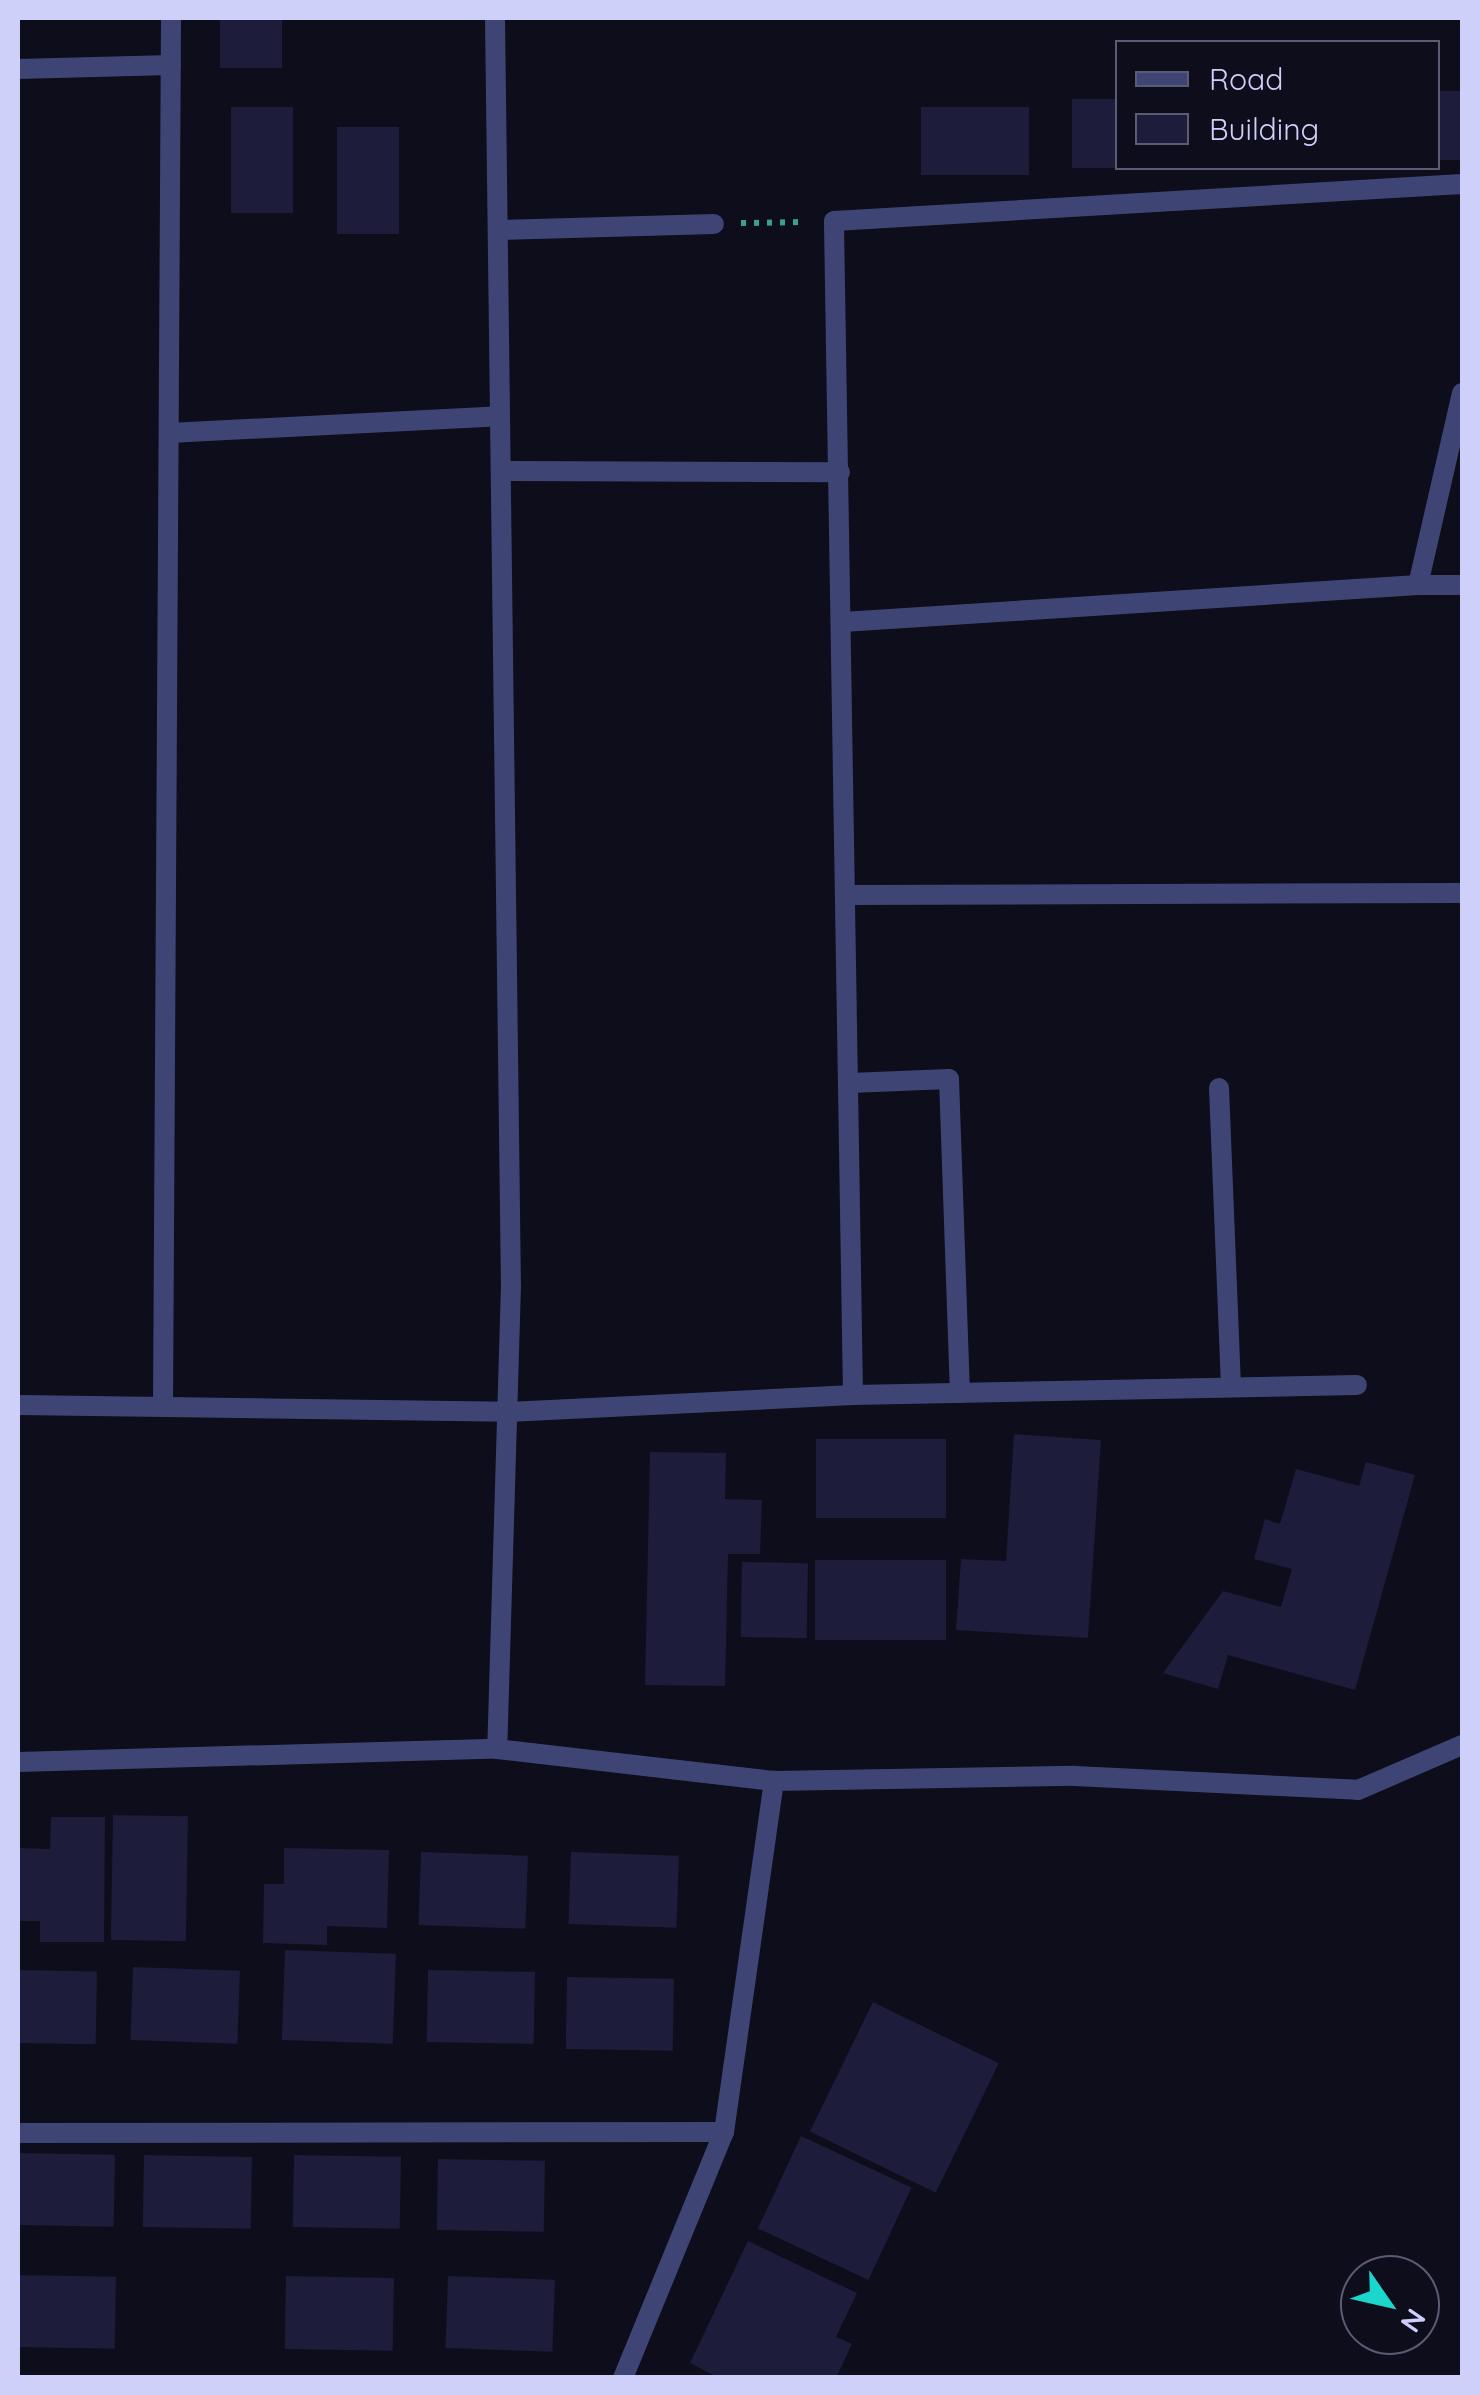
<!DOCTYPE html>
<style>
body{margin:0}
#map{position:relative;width:1480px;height:2395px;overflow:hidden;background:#0e0d1b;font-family:Quicksand,sans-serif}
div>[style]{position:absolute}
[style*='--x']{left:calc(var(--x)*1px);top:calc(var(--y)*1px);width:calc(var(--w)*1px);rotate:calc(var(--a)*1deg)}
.building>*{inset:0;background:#1d1c3a;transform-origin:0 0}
.path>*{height:6px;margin-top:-3px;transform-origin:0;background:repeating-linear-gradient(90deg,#3b9f89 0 5px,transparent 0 13px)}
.minor>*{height:20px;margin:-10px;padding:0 10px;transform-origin:10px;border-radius:10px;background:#3e4574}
.tertiary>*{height:20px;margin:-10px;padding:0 10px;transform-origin:10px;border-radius:10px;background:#3e4574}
span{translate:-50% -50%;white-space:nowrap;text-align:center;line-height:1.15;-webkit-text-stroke:10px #0e0d1b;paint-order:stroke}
.frame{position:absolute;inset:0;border:20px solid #ced0f9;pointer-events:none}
.legend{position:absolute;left:1115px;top:40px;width:325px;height:130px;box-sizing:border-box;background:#0e0d1b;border:2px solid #5b5b74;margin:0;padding:12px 18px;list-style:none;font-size:30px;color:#ced0f9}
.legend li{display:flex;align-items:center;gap:20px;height:50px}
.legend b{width:50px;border:2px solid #5b5b74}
.north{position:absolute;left:1340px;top:2255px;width:100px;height:100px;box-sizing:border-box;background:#0e0d1b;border:2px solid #5b5b74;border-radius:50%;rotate:124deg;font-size:28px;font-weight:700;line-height:40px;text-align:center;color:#ced0f9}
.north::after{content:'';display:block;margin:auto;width:35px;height:45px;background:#1bd7cb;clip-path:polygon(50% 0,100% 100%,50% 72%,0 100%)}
</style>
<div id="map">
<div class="building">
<i style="left:220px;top:18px;width:62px;height:50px"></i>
<i style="left:1462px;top:91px;width:69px;height:24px;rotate:90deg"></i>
<i style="left:1072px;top:99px;width:46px;height:69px"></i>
<i style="left:231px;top:107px;width:62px;height:106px"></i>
<i style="left:1029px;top:107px;width:68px;height:108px;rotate:90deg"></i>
<i style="left:337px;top:127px;width:62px;height:107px"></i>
<i style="clip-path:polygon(1014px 1434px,1101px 1440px,1088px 1638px,956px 1630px,961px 1559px,1006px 1561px)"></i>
<i style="left:946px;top:1439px;width:79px;height:130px;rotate:90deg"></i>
<i style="clip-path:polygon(650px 1452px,726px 1453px,725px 1499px,762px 1500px,760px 1554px,728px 1554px,725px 1686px,645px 1685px)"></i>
<i style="clip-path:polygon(1366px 1462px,1415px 1475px,1355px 1690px,1228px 1655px,1218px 1689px,1163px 1673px,1223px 1591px,1281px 1607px,1292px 1569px,1254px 1559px,1265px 1519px,1280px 1524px,1296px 1469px,1359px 1486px)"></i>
<i style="left:946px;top:1560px;width:80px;height:131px;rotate:90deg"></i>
<i style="left:742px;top:1562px;width:66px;height:75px;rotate:1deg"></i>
<i style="left:113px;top:1815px;width:75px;height:125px;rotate:1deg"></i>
<i style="clip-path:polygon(51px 1817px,105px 1817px,104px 1942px,40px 1942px,40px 1921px,18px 1921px,18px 1848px,50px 1849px)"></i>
<i style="clip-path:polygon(284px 1848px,389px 1850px,387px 1928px,327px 1926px,327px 1945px,263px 1943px,264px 1884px,284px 1884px)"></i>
<i style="left:421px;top:1852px;width:107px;height:73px;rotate:2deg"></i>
<i style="left:571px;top:1852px;width:108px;height:72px;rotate:2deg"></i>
<i style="left:285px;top:1950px;width:111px;height:90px;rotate:2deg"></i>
<i style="left:133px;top:1967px;width:107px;height:73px;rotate:2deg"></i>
<i style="left:18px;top:1970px;width:79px;height:73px;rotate:1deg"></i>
<i style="left:428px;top:1970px;width:107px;height:72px;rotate:1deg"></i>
<i style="left:567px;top:1977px;width:107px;height:72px;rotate:1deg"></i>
<i style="left:873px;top:2002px;width:140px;height:144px;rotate:26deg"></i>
<i style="left:801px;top:2136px;width:122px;height:102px;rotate:25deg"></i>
<i style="left:18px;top:2153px;width:97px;height:72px;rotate:1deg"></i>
<i style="left:144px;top:2155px;width:108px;height:72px;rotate:1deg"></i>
<i style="left:294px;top:2155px;width:107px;height:72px;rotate:1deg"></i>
<i style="left:438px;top:2159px;width:107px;height:71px;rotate:1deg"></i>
<i style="clip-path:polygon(748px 2241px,857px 2293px,836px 2337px,852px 2344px,836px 2378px,719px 2378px,690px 2363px)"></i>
<i style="left:18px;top:2275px;width:98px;height:72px;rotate:1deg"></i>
<i style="left:286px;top:2276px;width:108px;height:73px;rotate:1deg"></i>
<i style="left:448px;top:2276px;width:107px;height:72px;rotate:2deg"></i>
</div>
<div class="path">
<i style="--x:741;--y:223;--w:62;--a:-0.9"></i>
</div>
<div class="minor">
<i style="--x:18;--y:69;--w:153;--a:-1.5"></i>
<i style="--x:498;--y:230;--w:216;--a:-1.6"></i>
<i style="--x:169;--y:433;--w:331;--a:-2.9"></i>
<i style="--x:501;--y:471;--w:339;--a:0.2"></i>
<i style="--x:1418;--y:585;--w:44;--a:0"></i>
<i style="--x:843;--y:622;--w:576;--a:-3.68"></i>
<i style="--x:1418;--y:585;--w:197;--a:-77.1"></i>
<i style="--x:848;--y:895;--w:614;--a:-0.19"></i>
<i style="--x:850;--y:1083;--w:99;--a:-2.3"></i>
<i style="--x:949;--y:1079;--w:314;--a:88"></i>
<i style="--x:1219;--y:1088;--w:299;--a:87.7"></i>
<i style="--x:853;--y:1395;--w:1174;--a:-90.93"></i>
<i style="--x:834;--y:221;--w:629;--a:-3.37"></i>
<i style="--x:18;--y:1405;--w:489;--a:0.8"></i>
<i style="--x:507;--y:1412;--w:346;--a:-2.8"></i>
<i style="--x:853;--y:1395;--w:504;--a:-1.14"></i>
<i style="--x:163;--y:1407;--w:1389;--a:-89.67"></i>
<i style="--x:18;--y:2133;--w:706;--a:-0.08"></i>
<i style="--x:623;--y:2378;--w:266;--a:-67.7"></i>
<i style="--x:724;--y:2132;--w:355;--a:-81.9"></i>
</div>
<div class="tertiary">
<i style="--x:495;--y:18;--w:1267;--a:89.28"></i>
<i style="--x:511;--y:1285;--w:464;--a:91.7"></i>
<i style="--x:18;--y:1762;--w:479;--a:-1.6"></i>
<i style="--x:497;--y:1749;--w:279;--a:6.6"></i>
<i style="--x:774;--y:1781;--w:301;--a:-1"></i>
<i style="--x:1075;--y:1776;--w:283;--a:2.8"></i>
<i style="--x:1358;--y:1790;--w:113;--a:-23.4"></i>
</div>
<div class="frame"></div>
<ul class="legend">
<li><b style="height:12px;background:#3e4574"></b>Road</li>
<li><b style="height:28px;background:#1d1c3a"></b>Building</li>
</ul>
<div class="north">N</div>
</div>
